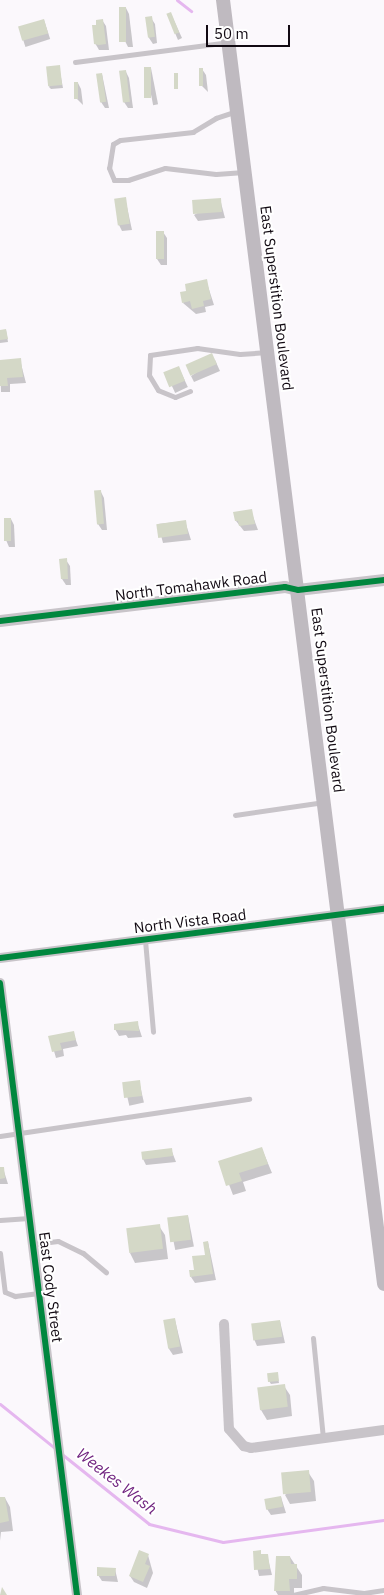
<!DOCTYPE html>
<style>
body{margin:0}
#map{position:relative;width:384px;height:1595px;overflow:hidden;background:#fbf8fc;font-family:"IBM Plex Sans",sans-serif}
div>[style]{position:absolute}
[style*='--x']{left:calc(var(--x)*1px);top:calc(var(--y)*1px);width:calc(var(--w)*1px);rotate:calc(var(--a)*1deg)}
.shadow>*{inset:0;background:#0003;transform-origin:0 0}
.stream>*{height:3px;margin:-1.5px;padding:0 1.5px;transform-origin:1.5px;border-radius:1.5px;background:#e5b7ef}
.building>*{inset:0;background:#d4d8c7;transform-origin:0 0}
.service>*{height:5px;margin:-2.5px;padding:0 2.5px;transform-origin:2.5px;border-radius:2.5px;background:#c8c4c9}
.minor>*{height:10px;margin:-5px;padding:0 5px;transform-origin:5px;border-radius:5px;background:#c8c4c9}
.tertiary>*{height:12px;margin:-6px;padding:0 6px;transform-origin:6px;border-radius:6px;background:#c8c4c9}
.secondary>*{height:14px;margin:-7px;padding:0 7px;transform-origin:7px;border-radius:7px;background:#bfbac0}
.cycleway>*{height:6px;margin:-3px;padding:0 3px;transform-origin:3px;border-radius:3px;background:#00873e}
span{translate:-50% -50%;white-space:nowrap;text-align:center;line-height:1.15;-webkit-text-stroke:4px #fff;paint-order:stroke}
.street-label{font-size:15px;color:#110912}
.water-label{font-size:16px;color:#712480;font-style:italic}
.scale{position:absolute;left:206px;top:25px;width:84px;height:22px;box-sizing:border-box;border:2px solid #110912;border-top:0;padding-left:6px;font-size:15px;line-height:18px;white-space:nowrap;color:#110912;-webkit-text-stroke:4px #fff;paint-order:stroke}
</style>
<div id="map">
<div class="shadow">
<i style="clip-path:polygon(126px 8px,129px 14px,133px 47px,128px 47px,125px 41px)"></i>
<i style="clip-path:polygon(171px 14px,182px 38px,178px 40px,175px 33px)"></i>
<i style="clip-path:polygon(151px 18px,155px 24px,157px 43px,153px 44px,149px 38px)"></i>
<i style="left:44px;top:20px;width:20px;height:26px;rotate:72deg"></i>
<i style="clip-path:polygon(102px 20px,106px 26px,109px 50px,99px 50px,95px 43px)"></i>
<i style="clip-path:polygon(59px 67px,63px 88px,51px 89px,49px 87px)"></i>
<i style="left:151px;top:68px;width:37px;height:5px;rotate:79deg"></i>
<i style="clip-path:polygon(202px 69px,206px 75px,208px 92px,202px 86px)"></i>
<i style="clip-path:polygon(121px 72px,126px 72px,129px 78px,133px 108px,128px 108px,124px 102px)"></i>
<i style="clip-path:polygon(102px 74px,109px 108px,105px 108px,101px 102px)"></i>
<i style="clip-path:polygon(78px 83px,81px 89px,83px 105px,77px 99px)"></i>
<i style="clip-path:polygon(125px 198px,132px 230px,122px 231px,119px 225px)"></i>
<i style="clip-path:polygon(220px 199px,225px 218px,198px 221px,194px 215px)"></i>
<i style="clip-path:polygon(163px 232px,167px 238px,167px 265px,161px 265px,157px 259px)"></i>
<i style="clip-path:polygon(206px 280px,214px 305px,205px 307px,206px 312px,196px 314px,183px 303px,188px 292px)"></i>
<i style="clip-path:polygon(6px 330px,8px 342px,0 343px,0 331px)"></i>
<i style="clip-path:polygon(20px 360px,26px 383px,10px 384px,10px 392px,1px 392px,0 362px)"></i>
<i style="clip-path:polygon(215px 360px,220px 371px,194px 382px,191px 376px)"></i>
<i style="left:179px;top:368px;width:21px;height:14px;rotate:65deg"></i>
<i style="clip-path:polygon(96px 492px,101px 492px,104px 498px,107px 530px,102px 530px,98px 524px)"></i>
<i style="clip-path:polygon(251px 511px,258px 530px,244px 531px,236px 521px,235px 513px)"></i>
<i style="clip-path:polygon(11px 519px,14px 525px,15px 547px,9px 547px,6px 540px)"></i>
<i style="clip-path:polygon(185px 521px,191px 540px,163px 543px,158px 524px)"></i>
<i style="clip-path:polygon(60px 560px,66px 560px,70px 566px,71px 585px,66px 585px,62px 579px)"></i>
<i style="clip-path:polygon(137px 1022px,142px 1037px,128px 1038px,126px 1035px,119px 1036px,115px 1029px)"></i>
<i style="clip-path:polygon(73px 1032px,78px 1046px,63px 1049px,64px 1056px,56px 1058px,50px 1037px)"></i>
<i style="left:139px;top:1081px;width:22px;height:15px;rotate:77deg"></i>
<i style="clip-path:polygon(171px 1149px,176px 1162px,146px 1165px,143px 1159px)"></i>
<i style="clip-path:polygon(262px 1149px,272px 1173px,243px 1182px,246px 1191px,233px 1195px,220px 1161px)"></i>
<i style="clip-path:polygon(3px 1168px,8px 1184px,0 1184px,0 1169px)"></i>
<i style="left:188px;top:1216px;width:31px;height:19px;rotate:79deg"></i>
<i style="clip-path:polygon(159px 1226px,165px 1235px,168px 1259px,135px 1263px,130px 1253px)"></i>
<i style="clip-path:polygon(208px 1242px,216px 1280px,195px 1283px,191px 1277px,206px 1256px)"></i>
<i style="clip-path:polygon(175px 1320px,183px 1353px,173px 1355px,169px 1349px)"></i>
<i style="clip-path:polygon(280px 1321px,285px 1343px,257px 1346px,254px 1339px)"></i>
<i style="clip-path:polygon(277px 1373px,279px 1383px,271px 1384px,269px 1381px)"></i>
<i style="clip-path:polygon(284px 1386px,290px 1395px,292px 1416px,267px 1420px,261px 1410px)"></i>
<i style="clip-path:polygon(308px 1472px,314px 1481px,316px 1501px,290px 1504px,285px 1495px)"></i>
<i style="clip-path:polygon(281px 1497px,286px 1513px,271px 1515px,267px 1509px)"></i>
<i style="clip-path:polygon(5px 1498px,10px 1507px,13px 1531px,1px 1532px,0 1541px,0 1499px)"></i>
<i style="clip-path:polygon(254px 1553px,267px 1555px,272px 1575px,259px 1576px)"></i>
<i style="clip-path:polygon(148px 1555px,153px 1573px,147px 1588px,134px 1582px,130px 1576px)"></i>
<i style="clip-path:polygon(290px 1557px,302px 1575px,302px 1588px,294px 1588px,294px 1595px,278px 1595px,275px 1590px)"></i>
<i style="clip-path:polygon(115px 1569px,118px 1582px,102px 1581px,98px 1575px)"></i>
</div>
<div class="stream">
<i style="--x:177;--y:0;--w:18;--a:38"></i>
<i style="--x:0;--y:1404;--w:72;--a:38.8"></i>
<i style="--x:63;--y:1455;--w:110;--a:38.7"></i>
<i style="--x:149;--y:1524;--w:76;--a:13.7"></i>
<i style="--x:223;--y:1542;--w:162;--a:-7.8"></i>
</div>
<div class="building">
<i style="left:119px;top:7px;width:7px;height:35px"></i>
<i style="left:171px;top:12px;width:22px;height:5px;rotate:68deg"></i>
<i style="left:152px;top:16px;width:21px;height:7px;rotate:82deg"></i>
<i style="left:44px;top:19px;width:15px;height:27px;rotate:74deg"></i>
<i style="clip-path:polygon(103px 19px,106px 44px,99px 45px,94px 44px,92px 25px,96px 25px,96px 20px)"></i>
<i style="left:60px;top:65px;width:20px;height:14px;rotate:84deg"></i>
<i style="left:144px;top:67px;width:7px;height:31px"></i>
<i style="left:199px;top:68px;width:4px;height:18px"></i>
<i style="left:126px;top:70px;width:32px;height:7px;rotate:83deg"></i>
<i style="left:102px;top:73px;width:29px;height:6px;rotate:82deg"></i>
<i style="left:174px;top:73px;width:4px;height:16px"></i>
<i style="left:74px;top:82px;width:4px;height:17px"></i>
<i style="left:126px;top:197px;width:27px;height:12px;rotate:82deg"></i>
<i style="left:221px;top:198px;width:14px;height:29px;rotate:86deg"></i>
<i style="left:156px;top:231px;width:8px;height:28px"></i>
<i style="clip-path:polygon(207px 279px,211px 299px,203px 301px,204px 306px,192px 309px,190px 301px,182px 303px,180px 292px,186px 291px,185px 284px)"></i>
<i style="clip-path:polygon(6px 329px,8px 339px,0 340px,0 330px)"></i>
<i style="left:212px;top:353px;width:12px;height:29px;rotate:66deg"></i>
<i style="clip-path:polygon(21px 358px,23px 377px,7px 378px,8px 386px,0 386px,0 360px)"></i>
<i style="left:179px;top:366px;width:16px;height:17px;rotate:68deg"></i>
<i style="left:101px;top:490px;width:34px;height:7px;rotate:85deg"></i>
<i style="clip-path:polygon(252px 509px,255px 524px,239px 526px,238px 521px,235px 521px,233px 512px)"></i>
<i style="left:4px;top:518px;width:7px;height:23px"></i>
<i style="left:186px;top:520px;width:14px;height:30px;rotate:82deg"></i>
<i style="clip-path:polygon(67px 558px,68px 579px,61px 579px,59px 559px)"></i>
<i style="clip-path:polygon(138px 1021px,139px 1031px,114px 1030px,114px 1024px)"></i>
<i style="clip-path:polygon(74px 1031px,76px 1040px,60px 1043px,62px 1050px,52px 1052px,48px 1036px)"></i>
<i style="left:140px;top:1080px;width:16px;height:18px;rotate:83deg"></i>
<i style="clip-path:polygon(262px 1147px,268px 1164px,239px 1173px,242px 1181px,226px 1186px,218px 1161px)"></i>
<i style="left:172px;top:1148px;width:8px;height:31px;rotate:83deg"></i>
<i style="clip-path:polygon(0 1167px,4px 1167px,5px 1178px,0 1179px)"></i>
<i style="left:188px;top:1215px;width:25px;height:21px;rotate:83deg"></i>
<i style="left:160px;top:1224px;width:25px;height:34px;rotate:83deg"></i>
<i style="clip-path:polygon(208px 1241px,213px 1274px,190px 1277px,189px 1270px,194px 1270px,192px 1256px,205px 1255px,203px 1242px)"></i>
<i style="left:175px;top:1318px;width:29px;height:12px;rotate:80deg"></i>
<i style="left:280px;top:1320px;width:17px;height:29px;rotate:83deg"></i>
<i style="left:278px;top:1372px;width:9px;height:11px;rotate:84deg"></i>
<i style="left:285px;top:1384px;width:23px;height:28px;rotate:83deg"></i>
<i style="left:309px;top:1470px;width:22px;height:28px;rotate:85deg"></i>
<i style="left:281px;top:1496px;width:11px;height:17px;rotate:80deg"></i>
<i style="clip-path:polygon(0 1497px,5px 1497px,9px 1521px,0 1523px)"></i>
<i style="clip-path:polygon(139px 1550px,149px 1554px,145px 1564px,150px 1566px,143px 1582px,129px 1576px)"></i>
<i style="clip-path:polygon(261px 1550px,261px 1554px,268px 1554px,270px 1569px,254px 1570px,253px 1551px)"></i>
<i style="clip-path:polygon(276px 1556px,290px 1556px,291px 1564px,297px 1564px,297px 1579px,289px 1579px,290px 1591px,274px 1591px)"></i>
<i style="clip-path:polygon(97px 1567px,116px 1568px,115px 1576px,97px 1576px)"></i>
<i style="clip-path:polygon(2px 1587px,7px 1595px,0 1595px)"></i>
</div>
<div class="service">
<i style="--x:75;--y:62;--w:154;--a:-7.4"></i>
<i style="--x:237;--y:111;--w:22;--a:162"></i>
<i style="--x:216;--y:118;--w:27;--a:149"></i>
<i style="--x:193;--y:132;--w:73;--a:173.7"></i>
<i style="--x:120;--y:140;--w:8;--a:150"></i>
<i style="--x:113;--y:144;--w:24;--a:99"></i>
<i style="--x:109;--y:168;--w:13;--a:67"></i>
<i style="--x:114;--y:180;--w:14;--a:0"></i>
<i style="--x:128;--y:180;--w:39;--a:-18"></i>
<i style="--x:165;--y:168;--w:51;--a:6.7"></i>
<i style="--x:216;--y:174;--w:28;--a:-4"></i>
<i style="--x:190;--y:391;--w:16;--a:158"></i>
<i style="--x:175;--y:397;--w:18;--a:-158"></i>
<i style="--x:158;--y:390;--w:17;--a:-121"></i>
<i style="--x:149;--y:375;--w:20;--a:-87"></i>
<i style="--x:150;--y:355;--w:48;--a:-8.5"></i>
<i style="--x:197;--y:348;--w:43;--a:7.9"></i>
<i style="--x:240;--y:354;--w:27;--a:-4"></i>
<i style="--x:235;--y:815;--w:90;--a:-8.3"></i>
<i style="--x:145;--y:940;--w:92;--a:85"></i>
<i style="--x:0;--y:1136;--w:252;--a:-8.5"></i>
<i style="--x:0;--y:1220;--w:29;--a:-4"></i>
<i style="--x:33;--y:1244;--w:25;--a:-7"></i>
<i style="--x:58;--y:1241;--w:28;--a:26"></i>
<i style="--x:83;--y:1253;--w:30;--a:40"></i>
<i style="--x:0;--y:1253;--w:39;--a:83"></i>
<i style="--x:5;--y:1292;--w:11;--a:22"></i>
<i style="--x:15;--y:1296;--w:24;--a:-7"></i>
<i style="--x:313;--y:1338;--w:101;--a:84.3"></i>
<i style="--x:293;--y:1595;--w:31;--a:-13"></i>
<i style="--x:323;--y:1588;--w:41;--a:7"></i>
<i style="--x:364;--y:1593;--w:20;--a:-9"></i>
</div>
<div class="minor">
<i style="--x:0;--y:958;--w:387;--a:-7.3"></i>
<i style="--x:0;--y:983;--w:617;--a:82.83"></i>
<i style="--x:224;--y:1324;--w:105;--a:87.3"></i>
<i style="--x:229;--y:1429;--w:23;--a:49"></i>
<i style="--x:244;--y:1446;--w:7;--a:16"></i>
<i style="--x:251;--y:1448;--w:134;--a:-7.7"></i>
</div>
<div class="tertiary">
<i style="--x:0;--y:621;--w:287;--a:-6.8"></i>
<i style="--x:285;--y:587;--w:13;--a:13"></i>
<i style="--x:298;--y:590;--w:87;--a:-6.6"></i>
</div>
<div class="secondary">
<i style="--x:223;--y:0;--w:1294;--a:82.85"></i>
</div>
<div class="cycleway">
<i style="--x:0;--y:621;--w:287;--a:-6.8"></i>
<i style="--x:285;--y:587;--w:13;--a:13"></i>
<i style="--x:298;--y:590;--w:87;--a:-6.6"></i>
<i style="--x:0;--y:958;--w:387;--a:-7.3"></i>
<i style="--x:0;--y:983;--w:617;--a:82.83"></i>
</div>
<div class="street-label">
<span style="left:277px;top:298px;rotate:83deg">East Superstition Boulevard</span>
<span style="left:191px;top:586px;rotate:-7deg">North Tomahawk Road</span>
<span style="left:328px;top:700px;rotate:83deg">East Superstition Boulevard</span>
<span style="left:190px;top:921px;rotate:-7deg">North Vista Road</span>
<span style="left:51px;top:1287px;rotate:83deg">East Cody Street</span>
</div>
<div class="water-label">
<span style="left:117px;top:1481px;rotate:38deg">Weekes Wash</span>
</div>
<div class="scale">50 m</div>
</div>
